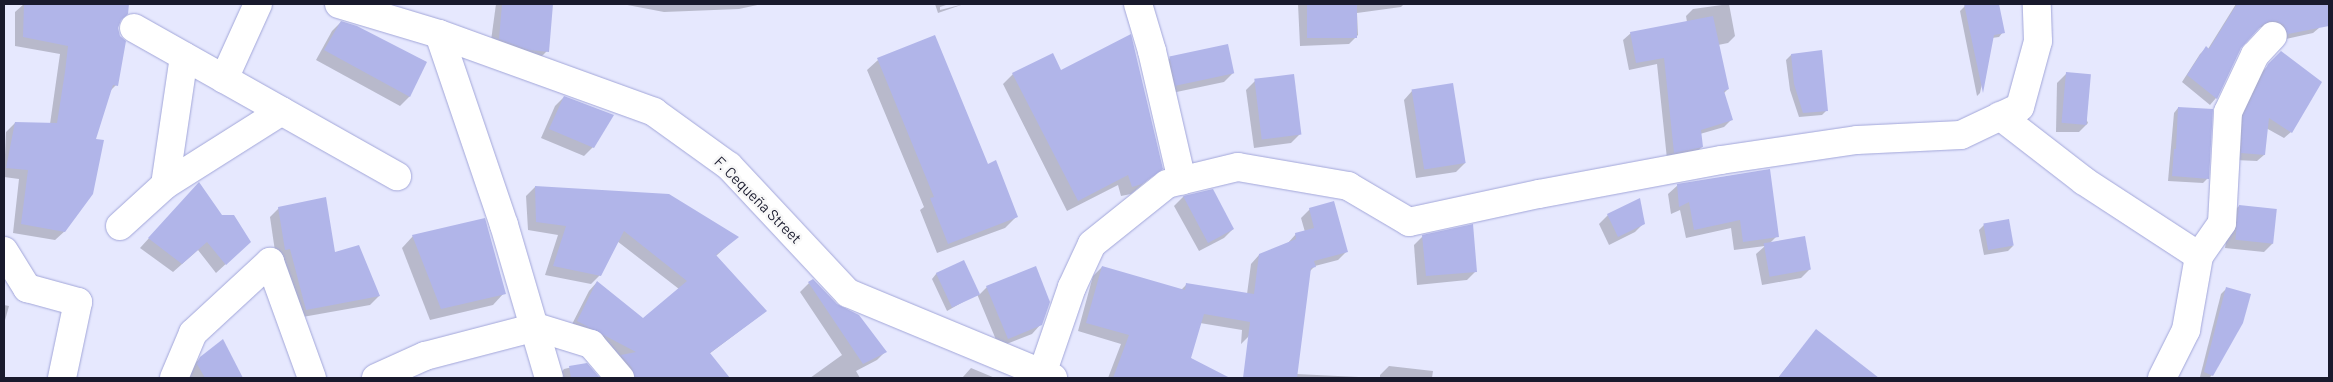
<!DOCTYPE html>
<meta charset="utf-8">
<style>
body{margin:0}
#map{position:relative;width:2333px;height:382px;overflow:hidden;background:#e6e8fe;font-family:Barlow,sans-serif}
div>[style]{position:absolute}
[style*='--x']{left:calc(var(--x)*1px);top:calc(var(--y)*1px);width:calc(var(--w)*1px);rotate:calc(var(--a)*1deg)}
.shadow>*{inset:0;background:#0003}
.building>*{inset:0;background:#b1b5e9;transform-origin:0 0}
.roads{filter:drop-shadow(0 0 1px #a2a6d9) drop-shadow(0 0 1px #a2a6d9)}
.minor>*{height:28px;margin:-14px;padding:0 14px;transform-origin:14px;border-radius:14px;background:#fff}
span{translate:-50% -50%;white-space:nowrap;text-align:center;line-height:1.15;-webkit-text-stroke:5px #f7f7f7;paint-order:stroke}
.street-label{font-size:15px;color:#191a2d}
.frame{position:absolute;inset:0;border:5px solid #191a2d;pointer-events:none}
</style>
<div id="map">
<div class="shadow">
<i style="clip-path:polygon(24px 4px,75px 6px,75px 4px,128px 4px,127px 13px,119px 21px,117px 28px,116px 85px,109px 92px,65px 231px,55px 240px,13px 233px,19px 179px,4px 177px,6px 132px,15px 123px,50px 124px,60px 54px,15px 46px,15px 12px)"></i>
<i style="clip-path:polygon(496px 4px,551px 4px,547px 51px,538px 60px,490px 48px)"></i>
<i style="clip-path:polygon(622px 4px,762px 4px,739px 9px,664px 12px)"></i>
<i style="clip-path:polygon(935px 4px,949px 4px,940px 7px,940px 10px,964px 4px,938px 13px)"></i>
<i style="clip-path:polygon(1298px 4px,1404px 4px,1401px 7px,1357px 13px,1358px 35px,1349px 44px,1300px 46px)"></i>
<i style="clip-path:polygon(1729px 4px,1735px 36px,1728px 43px,1718px 45px,1728px 89px,1723px 94px,1731px 120px,1724px 127px,1700px 134px,1702px 147px,1694px 154px,1667px 159px,1657px 64px,1629px 70px,1623px 40px,1631px 33px,1687px 22px,1686px 16px,1693px 9px)"></i>
<i style="clip-path:polygon(1980px 4px,1998px 4px,2003px 32px,1999px 37px,1992px 38px,1980px 93px,1977px 96px,1960px 11px,1965px 6px)"></i>
<i style="clip-path:polygon(2236px 4px,2282px 4px,2319px 28px,2313px 33px,2282px 40px,2270px 27px,2261px 27px,2255px 30px,2240px 47px,2216px 98px,2210px 105px,2182px 82px,2200px 54px,2206px 48px,2208px 49px)"></i>
<i style="clip-path:polygon(341px 22px,426px 62px,409px 97px,400px 106px,316px 60px,332px 31px)"></i>
<i style="clip-path:polygon(1820px 52px,1827px 110px,1822px 115px,1799px 117px,1790px 90px,1786px 60px,1791px 55px)"></i>
<i style="clip-path:polygon(2281px 52px,2291px 132px,2284px 138px,2266px 128px,2264px 155px,2257px 161px,2235px 160px,2237px 124px,2262px 72px)"></i>
<i style="clip-path:polygon(1170px 58px,1233px 73px,1224px 82px,1167px 94px,1161px 67px)"></i>
<i style="clip-path:polygon(878px 60px,987px 165px,1016px 217px,1005px 228px,937px 253px,920px 210px,924px 207px,867px 70px)"></i>
<i style="clip-path:polygon(1061px 72px,1162px 168px,1131px 194px,1121px 196px,1118px 185px,1067px 211px,1003px 84px,1013px 74px)"></i>
<i style="clip-path:polygon(2066px 74px,2088px 123px,2079px 132px,2056px 132px,2057px 83px)"></i>
<i style="clip-path:polygon(1255px 81px,1300px 134px,1291px 143px,1254px 148px,1246px 90px)"></i>
<i style="clip-path:polygon(1412px 91px,1465px 163px,1456px 172px,1416px 178px,1404px 100px)"></i>
<i style="clip-path:polygon(564px 97px,593px 147px,584px 156px,541px 138px,555px 106px)"></i>
<i style="clip-path:polygon(2178px 108px,2208px 178px,2203px 183px,2168px 181px,2174px 113px)"></i>
<i style="clip-path:polygon(1678px 185px,1777px 236px,1769px 244px,1810px 269px,1801px 278px,1762px 285px,1756px 254px,1765px 246px,1734px 250px,1731px 228px,1686px 238px,1680px 210px,1671px 214px,1668px 194px)"></i>
<i style="clip-path:polygon(535px 187px,737px 237px,716px 256px,766px 311px,709px 354px,728px 378px,623px 378px,613px 365px,621px 357px,569px 330px,589px 291px,597px 282px,643px 319px,679px 289px,617px 241px,600px 275px,591px 284px,545px 275px,558px 235px,528px 230px,526px 196px)"></i>
<i style="clip-path:polygon(1212px 191px,1233px 229px,1224px 238px,1199px 251px,1174px 206px,1183px 197px)"></i>
<i style="clip-path:polygon(190px 193px,241px 250px,216px 273px,198px 250px,173px 272px,140px 248px)"></i>
<i style="clip-path:polygon(2239px 206px,2273px 243px,2264px 252px,2225px 248px,2230px 215px)"></i>
<i style="clip-path:polygon(279px 208px,334px 254px,379px 296px,370px 305px,297px 318px,276px 258px,270px 217px)"></i>
<i style="clip-path:polygon(1310px 209px,1347px 251px,1338px 260px,1315px 266px,1309px 272px,1296px 374px,1380px 378px,1380px 375px,1389px 366px,1433px 371px,1432px 378px,1252px 378px,1267px 305px,1250px 335px,1241px 344px,1242px 330px,1200px 323px,1190px 358px,1227px 378px,1108px 378px,1121px 344px,1078px 331px,1093px 276px,1102px 267px,1181px 290px,1186px 285px,1247px 294px,1251px 264px,1259px 255px,1287px 244px,1296px 234px,1305px 232px,1301px 218px)"></i>
<i style="clip-path:polygon(1608px 215px,1644px 223px,1635px 232px,1609px 245px,1599px 224px)"></i>
<i style="clip-path:polygon(1984px 225px,2013px 246px,2008px 251px,1984px 255px,1979px 230px)"></i>
<i style="clip-path:polygon(413px 236px,504px 293px,493px 305px,430px 320px,402px 248px)"></i>
<i style="clip-path:polygon(1423px 236px,1476px 271px,1467px 280px,1417px 285px,1414px 245px)"></i>
<i style="clip-path:polygon(963px 262px,979px 295px,987px 287px,1041px 324px,1032px 334px,999px 347px,977px 294px,947px 311px,932px 279px,936px 274px)"></i>
<i style="clip-path:polygon(809px 283px,885px 352px,877px 360px,856px 371px,860px 378px,810px 378px,842px 355px,800px 292px)"></i>
<i style="clip-path:polygon(2226px 289px,2212px 375px,2209px 378px,2203px 378px,2200px 377px,2221px 294px)"></i>
<i style="clip-path:polygon(4px 305px,9px 306px,4px 324px)"></i>
<i style="clip-path:polygon(1816px 331px,1859px 377px,1861px 378px,1778px 378px)"></i>
<i style="clip-path:polygon(200px 358px,241px 377px,191px 378px,188px 374px,191px 368px)"></i>
<i style="clip-path:polygon(586px 364px,598px 378px,556px 378px,564px 369px)"></i>
<i style="clip-path:polygon(971px 368px,995px 378px,962px 378px)"></i>
</div>
<div class="building">
<i style="clip-path:polygon(24px 4px,129px 4px,128px 14px,121px 20px,118px 28px,120px 36px,126px 41px,118px 86px,113px 85px,96px 139px,104px 140px,93px 194px,65px 232px,21px 224px,28px 170px,6px 168px,15px 122px,57px 123px,65px 72px,68px 46px,23px 37px)"></i>
<i style="clip-path:polygon(502px 4px,553px 4px,549px 52px,529px 50px,499px 39px)"></i>
<i style="left:1307px;top:4px;width:50px;height:34px"></i>
<i style="clip-path:polygon(1964px 4px,1999px 4px,2005px 33px,1994px 35px,1983px 93px)"></i>
<i style="clip-path:polygon(2237px 4px,2329px 4px,2329px 26px,2288px 34px,2284px 25px,2277px 21px,2269px 21px,2262px 25px,2241px 48px,2217px 99px,2187px 75px,2206px 46px,2209px 49px)"></i>
<i style="clip-path:polygon(1713px 16px,1729px 89px,1724px 91px,1733px 120px,1701px 130px,1703px 147px,1674px 153px,1664px 58px,1636px 63px,1630px 32px)"></i>
<i style="clip-path:polygon(341px 21px,357px 26px,427px 62px,410px 97px,324px 50px)"></i>
<i style="clip-path:polygon(1131px 34px,1163px 169px,1142px 184px,1132px 187px,1128px 175px,1078px 201px,1012px 73px,1053px 53px,1061px 70px)"></i>
<i style="clip-path:polygon(935px 35px,988px 164px,996px 160px,1018px 217px,948px 244px,930px 198px,934px 197px,877px 58px)"></i>
<i style="left:1228px;top:44px;width:30px;height:60px;rotate:78deg"></i>
<i style="clip-path:polygon(1822px 50px,1828px 111px,1803px 113px,1794px 84px,1791px 54px)"></i>
<i style="clip-path:polygon(2281px 51px,2322px 82px,2292px 133px,2269px 118px,2265px 155px,2241px 153px,2243px 116px,2268px 64px)"></i>
<i style="left:2066px;top:72px;width:25px;height:51px;rotate:5deg"></i>
<i style="left:1294px;top:74px;width:61px;height:40px;rotate:83deg"></i>
<i style="left:1453px;top:83px;width:81px;height:42px;rotate:81deg"></i>
<i style="clip-path:polygon(564px 96px,614px 115px,594px 148px,549px 129px)"></i>
<i style="clip-path:polygon(2178px 107px,2213px 109px,2209px 179px,2172px 176px,2174px 149px,2176px 149px)"></i>
<i style="clip-path:polygon(1770px 169px,1779px 237px,1743px 242px,1740px 220px,1694px 230px,1689px 202px,1679px 207px,1677px 184px)"></i>
<i style="clip-path:polygon(199px 182px,222px 215px,234px 215px,251px 242px,226px 265px,207px 242px,182px 264px,148px 238px)"></i>
<i style="clip-path:polygon(535px 186px,669px 194px,739px 237px,716px 255px,767px 311px,710px 353px,730px 378px,635px 378px,632px 368px,621px 355px,636px 352px,577px 321px,597px 281px,643px 318px,687px 281px,624px 231px,601px 276px,553px 266px,566px 226px,536px 222px)"></i>
<i style="clip-path:polygon(1213px 189px,1234px 229px,1208px 243px,1183px 196px)"></i>
<i style="clip-path:polygon(326px 197px,335px 252px,359px 245px,380px 296px,306px 310px,290px 249px,285px 250px,278px 207px)"></i>
<i style="clip-path:polygon(1640px 198px,1645px 224px,1618px 237px,1607px 214px)"></i>
<i style="clip-path:polygon(1334px 201px,1348px 252px,1314px 261px,1316px 267px,1311px 268px,1297px 378px,1243px 378px,1250px 322px,1204px 314px,1191px 358px,1230px 378px,1113px 378px,1129px 335px,1086px 323px,1102px 266px,1185px 290px,1186px 283px,1254px 294px,1259px 254px,1296px 239px,1295px 233px,1314px 228px,1309px 208px)"></i>
<i style="left:2239px;top:205px;width:38px;height:35px;rotate:6deg"></i>
<i style="clip-path:polygon(485px 218px,506px 294px,441px 309px,412px 235px)"></i>
<i style="left:2009px;top:219px;width:27px;height:26px;rotate:80deg"></i>
<i style="clip-path:polygon(1473px 224px,1477px 272px,1426px 276px,1422px 235px)"></i>
<i style="left:1805px;top:236px;width:34px;height:42px;rotate:80deg"></i>
<i style="left:964px;top:260px;width:38px;height:31px;rotate:65deg"></i>
<i style="clip-path:polygon(1036px 266px,1050px 302px,1042px 325px,1008px 339px,986px 286px)"></i>
<i style="clip-path:polygon(813px 279px,837px 304px,859px 315px,887px 352px,863px 364px,808px 282px)"></i>
<i style="clip-path:polygon(2226px 287px,2251px 294px,2243px 323px,2213px 376px,2204px 372px)"></i>
<i style="clip-path:polygon(1816px 329px,1879px 378px,1778px 378px)"></i>
<i style="clip-path:polygon(223px 339px,243px 378px,205px 378px,197px 364px,200px 357px)"></i>
<i style="clip-path:polygon(587px 363px,600px 378px,571px 378px,569px 366px)"></i>
</div>
<div class="roads">
<div class="minor">
<i style="--x:339;--y:4;--w:104;--a:16.7"></i>
<i style="--x:439;--y:34;--w:229;--a:19.9"></i>
<i style="--x:654;--y:112;--w:92;--a:35.8"></i>
<i style="--x:729;--y:166;--w:174;--a:46.9"></i>
<i style="--x:848;--y:293;--w:222;--a:22.5"></i>
<i style="--x:1138;--y:4;--w:49;--a:73.4"></i>
<i style="--x:1152;--y:51;--w:133;--a:77"></i>
<i style="--x:134;--y:28;--w:302;--a:29.4"></i>
<i style="--x:439;--y:34;--w:202;--a:71.2"></i>
<i style="--x:504;--y:225;--w:159;--a:73.6"></i>
<i style="--x:224;--y:79;--w:82;--a:-65.6"></i>
<i style="--x:2000;--y:116;--w:106;--a:37.7"></i>
<i style="--x:2084;--y:181;--w:137;--a:33.1"></i>
<i style="--x:165;--y:185;--w:130;--a:-81.6"></i>
<i style="--x:120;--y:226;--w:61;--a:-42.3"></i>
<i style="--x:165;--y:185;--w:138;--a:-32.3"></i>
<i style="--x:4;--y:251;--w:44;--a:58.1"></i>
<i style="--x:27;--y:288;--w:53;--a:15.4"></i>
<i style="--x:78;--y:302;--w:78;--a:101.9"></i>
<i style="--x:1042;--y:374;--w:92;--a:-71"></i>
<i style="--x:1072;--y:287;--w:47;--a:-65.1"></i>
<i style="--x:1092;--y:244;--w:96;--a:-38.7"></i>
<i style="--x:1167;--y:184;--w:73;--a:-13.5"></i>
<i style="--x:1238;--y:167;--w:112;--a:9.8"></i>
<i style="--x:1348;--y:186;--w:71;--a:30.5"></i>
<i style="--x:1409;--y:222;--w:133;--a:-12.2"></i>
<i style="--x:1539;--y:194;--w:185;--a:-10.6"></i>
<i style="--x:1721;--y:160;--w:137;--a:-8.4"></i>
<i style="--x:1857;--y:140;--w:104;--a:-2.8"></i>
<i style="--x:1961;--y:135;--w:65;--a:-25.4"></i>
<i style="--x:2020;--y:107;--w:68;--a:-74.7"></i>
<i style="--x:2038;--y:41;--w:37;--a:-92"></i>
<i style="--x:174;--y:378;--w:49;--a:-67.1"></i>
<i style="--x:193;--y:333;--w:105;--a:-42.7"></i>
<i style="--x:270;--y:262;--w:123;--a:70.1"></i>
<i style="--x:376;--y:378;--w:54;--a:-24.2"></i>
<i style="--x:425;--y:356;--w:115;--a:-14.6"></i>
<i style="--x:536;--y:327;--w:58;--a:17.2"></i>
<i style="--x:591;--y:344;--w:45;--a:49.5"></i>
<i style="--x:2162;--y:378;--w:54;--a:-63.4"></i>
<i style="--x:2186;--y:330;--w:75;--a:-80"></i>
<i style="--x:2199;--y:256;--w:40;--a:-55.1"></i>
<i style="--x:2222;--y:223;--w:111;--a:-86.9"></i>
<i style="--x:2228;--y:112;--w:63;--a:-64.7"></i>
<i style="--x:2255;--y:55;--w:26;--a:-47"></i>
</div>
</div>
<div class="street-label">
<span style="left:758px;top:200px;rotate:45deg">F. Cequeña Street</span>
</div>
<div class="frame"></div>
</div>
